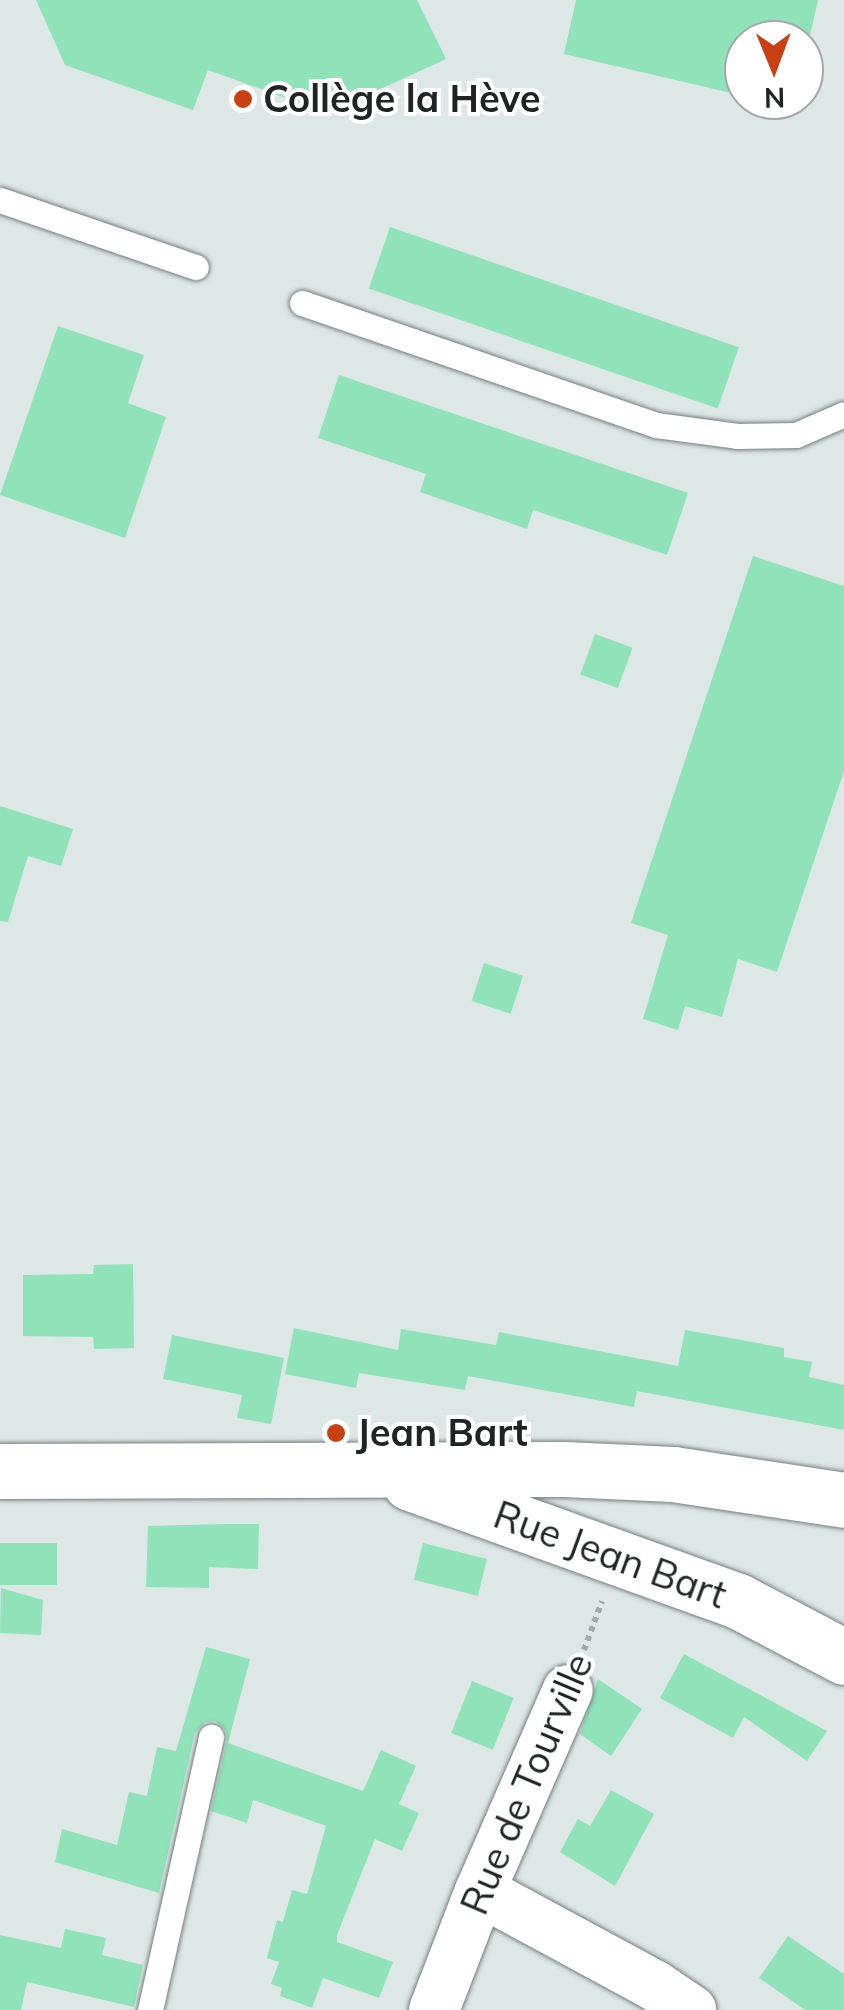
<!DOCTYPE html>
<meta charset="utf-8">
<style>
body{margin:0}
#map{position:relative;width:844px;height:2010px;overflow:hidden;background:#dce7e6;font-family:Mulish,sans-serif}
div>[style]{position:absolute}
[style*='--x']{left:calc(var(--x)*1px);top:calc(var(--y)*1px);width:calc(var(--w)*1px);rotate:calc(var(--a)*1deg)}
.building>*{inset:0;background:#90e3b9;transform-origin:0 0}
.path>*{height:6px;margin-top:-3px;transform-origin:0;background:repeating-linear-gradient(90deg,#a2abaa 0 5px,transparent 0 10px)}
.roads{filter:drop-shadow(0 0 2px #767f7f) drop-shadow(0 0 2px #767f7f)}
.service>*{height:25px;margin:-12.5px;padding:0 12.5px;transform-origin:12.5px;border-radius:12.5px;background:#fff}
.minor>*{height:50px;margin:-25px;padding:0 25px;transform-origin:25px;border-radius:25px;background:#fff}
.tertiary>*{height:55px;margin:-27.5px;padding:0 27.5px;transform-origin:27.5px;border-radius:27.5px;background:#fff}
.dots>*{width:28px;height:28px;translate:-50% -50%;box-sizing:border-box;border:5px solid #fff;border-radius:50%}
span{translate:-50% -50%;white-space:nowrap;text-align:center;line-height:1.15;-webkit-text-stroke:8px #fff;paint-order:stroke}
.poi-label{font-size:38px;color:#202423;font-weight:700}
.left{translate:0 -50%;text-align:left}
.street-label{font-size:38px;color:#202423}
.north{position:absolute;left:724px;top:20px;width:100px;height:100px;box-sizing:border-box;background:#fff;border:2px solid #a6a7a7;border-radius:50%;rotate:179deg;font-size:28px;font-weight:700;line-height:40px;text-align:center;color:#202423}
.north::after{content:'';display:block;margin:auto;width:35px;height:45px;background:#c94112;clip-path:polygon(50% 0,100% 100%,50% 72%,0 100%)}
</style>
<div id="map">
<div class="building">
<i style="clip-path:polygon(36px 0,417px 0,446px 59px,328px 113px,208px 70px,193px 110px,65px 65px)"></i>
<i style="clip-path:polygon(576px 0,818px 0,804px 62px,804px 40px,744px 40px,744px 96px,564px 54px)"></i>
<i style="left:390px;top:227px;width:369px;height:65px;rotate:19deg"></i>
<i style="clip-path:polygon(58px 326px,144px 355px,128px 403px,166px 417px,125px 538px,0 495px)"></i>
<i style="clip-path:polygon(339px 375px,688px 493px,667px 555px,533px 510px,527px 529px,420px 492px,426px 474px,318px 438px)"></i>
<i style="clip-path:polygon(753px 556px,844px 586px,844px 771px,777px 972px,738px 959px,722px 1017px,685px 1006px,678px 1030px,643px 1019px,668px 935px,631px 923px)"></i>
<i style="left:595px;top:634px;width:40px;height:43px;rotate:20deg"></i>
<i style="clip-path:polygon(0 806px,73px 829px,61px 866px,28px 856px,8px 922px,0 921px)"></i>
<i style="left:484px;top:963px;width:41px;height:40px;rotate:18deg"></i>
<i style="clip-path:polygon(133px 1264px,134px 1348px,94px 1349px,93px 1337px,23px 1336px,23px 1275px,93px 1274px,94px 1265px)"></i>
<i style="clip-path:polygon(294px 1328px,398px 1350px,401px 1329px,496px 1345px,499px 1332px,678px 1366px,685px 1330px,752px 1342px,784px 1348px,784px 1357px,812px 1362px,809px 1377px,844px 1385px,844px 1430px,637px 1391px,634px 1407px,468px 1376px,465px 1390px,359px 1373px,356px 1388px,285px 1374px)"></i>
<i style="clip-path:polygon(172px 1335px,284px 1358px,271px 1424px,237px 1418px,242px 1395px,163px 1379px)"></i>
<i style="clip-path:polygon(223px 1524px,259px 1524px,258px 1569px,209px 1567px,209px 1588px,146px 1587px,148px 1526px)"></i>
<i style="left:0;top:1543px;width:57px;height:42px"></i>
<i style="left:423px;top:1543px;width:66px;height:38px;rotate:14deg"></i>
<i style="clip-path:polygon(1px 1588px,43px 1600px,41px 1635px,0 1633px)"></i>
<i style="clip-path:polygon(206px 1647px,250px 1659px,228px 1743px,363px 1791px,381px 1750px,416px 1766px,399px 1804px,419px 1813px,402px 1851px,375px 1839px,337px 1935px,337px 1942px,393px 1962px,379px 1998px,323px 1978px,312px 2008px,280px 1996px,282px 1988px,271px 1984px,279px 1962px,267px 1958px,277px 1920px,283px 1922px,292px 1890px,307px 1894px,326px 1826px,253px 1800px,247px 1823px,211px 1811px,227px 1740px,226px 1731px,215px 1721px,205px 1722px,195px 1733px,159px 1893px,55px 1862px,62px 1829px,117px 1845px,129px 1792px,147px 1796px,157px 1747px,176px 1751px)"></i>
<i style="clip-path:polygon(684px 1654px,721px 1674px,827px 1731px,807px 1761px,744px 1717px,733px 1738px,660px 1698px)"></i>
<i style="clip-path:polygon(598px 1679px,642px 1709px,611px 1756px,580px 1734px)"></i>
<i style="left:472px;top:1681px;width:45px;height:56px;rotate:22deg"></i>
<i style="clip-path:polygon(611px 1790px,654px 1814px,615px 1886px,560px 1852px,578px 1819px,590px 1826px)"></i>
<i style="clip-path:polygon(65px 1929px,106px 1938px,102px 1955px,143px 1965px,134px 2007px,27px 1982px,21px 2010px,0 2010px,0 1935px,61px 1948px)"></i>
<i style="clip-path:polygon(788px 1936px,844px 1974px,844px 2010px,805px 2010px,759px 1978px)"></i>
</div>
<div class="path">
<i style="--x:584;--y:1650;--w:52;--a:-69.8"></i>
</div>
<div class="roads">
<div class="service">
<i style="--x:0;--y:200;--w:207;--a:18.9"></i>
<i style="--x:302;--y:303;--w:374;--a:19"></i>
<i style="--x:656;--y:425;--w:82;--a:7.7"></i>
<i style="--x:737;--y:436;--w:59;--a:-1"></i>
<i style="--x:796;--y:435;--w:52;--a:-23.6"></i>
<i style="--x:150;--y:2010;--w:280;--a:-77.4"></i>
</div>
<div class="minor">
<i style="--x:480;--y:1891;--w:198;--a:28.4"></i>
<i style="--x:654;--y:1985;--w:45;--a:34"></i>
<i style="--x:434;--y:2010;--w:128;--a:-68.9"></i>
<i style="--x:480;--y:1891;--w:219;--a:-66.4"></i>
</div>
<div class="tertiary">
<i style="--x:0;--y:1471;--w:564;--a:-0.2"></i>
<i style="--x:564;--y:1469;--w:109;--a:2.6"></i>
<i style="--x:673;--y:1474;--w:173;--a:8.6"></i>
<i style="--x:410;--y:1483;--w:349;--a:19.8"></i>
<i style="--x:738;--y:1601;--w:120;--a:27.8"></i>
</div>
</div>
<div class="dots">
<i style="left:243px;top:99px;background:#c94112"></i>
<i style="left:336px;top:1433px;background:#c94112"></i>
</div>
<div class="poi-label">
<span class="left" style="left:263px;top:99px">Collège la Hève</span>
<span class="left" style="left:356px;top:1433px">Jean Bart</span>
</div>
<div class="street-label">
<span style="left:610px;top:1555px;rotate:20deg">Rue Jean Bart</span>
<span style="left:527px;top:1784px;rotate:-67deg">Rue de Tourville</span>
</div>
<div class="north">N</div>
</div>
